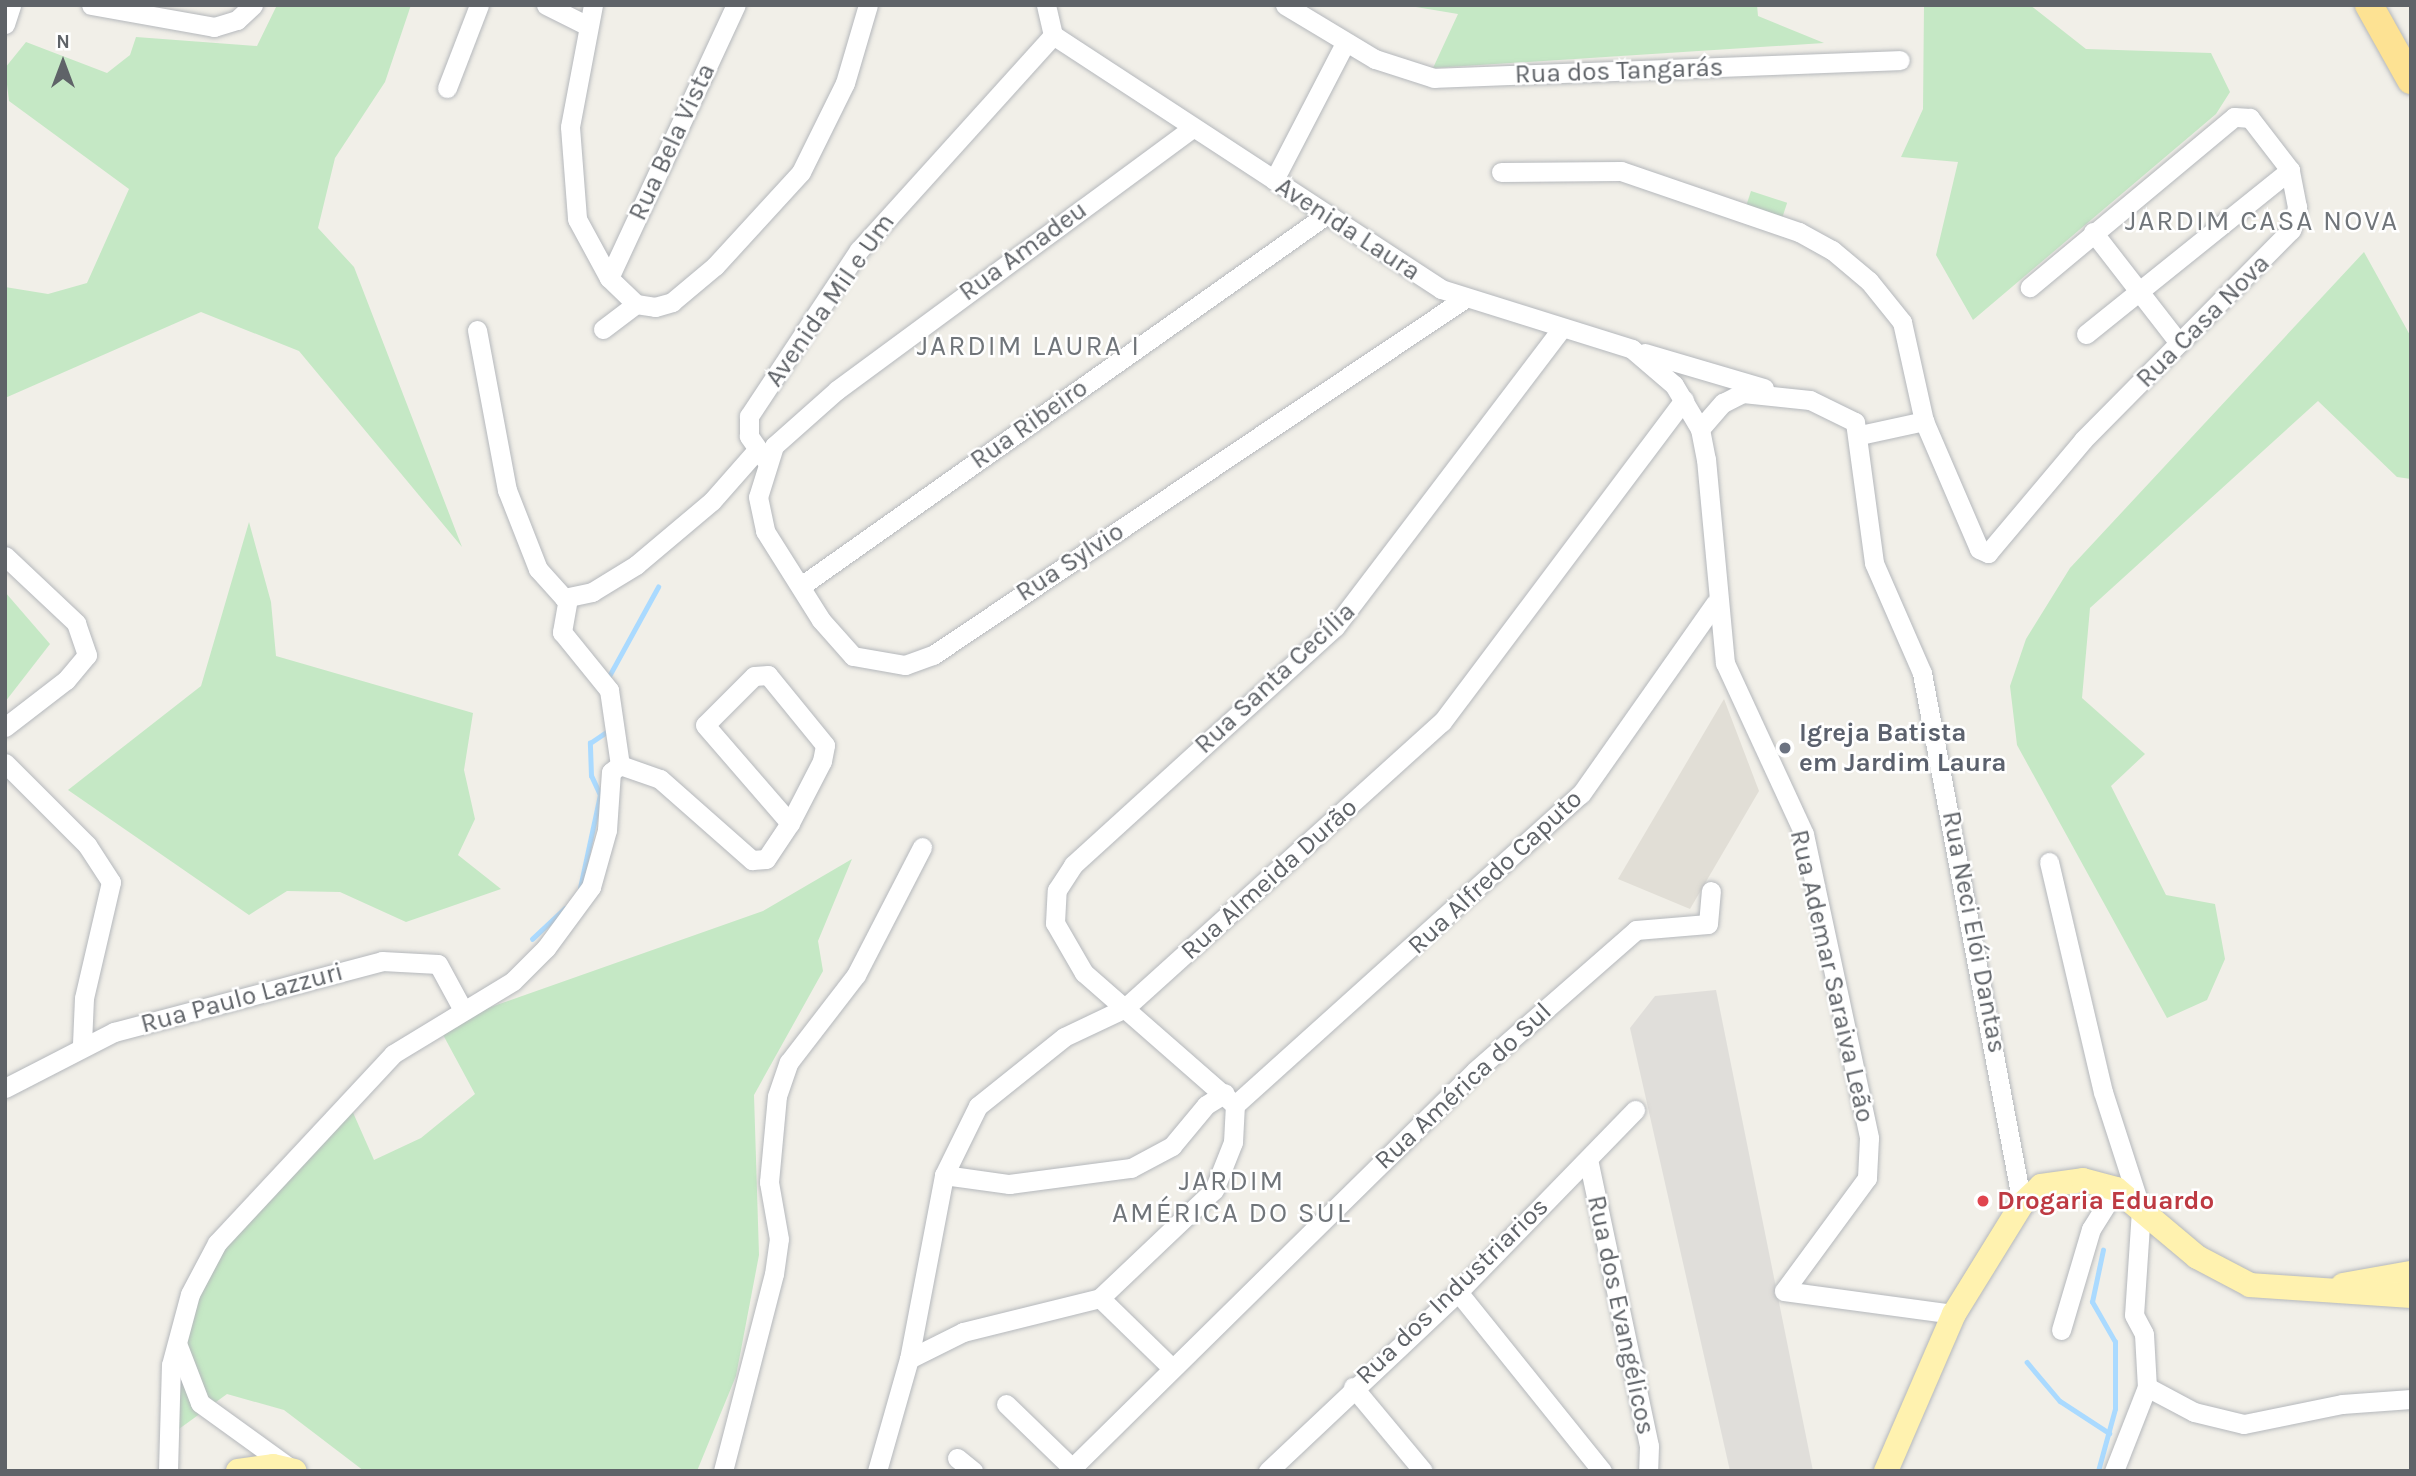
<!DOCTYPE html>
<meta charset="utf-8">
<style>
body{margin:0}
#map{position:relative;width:2416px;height:1476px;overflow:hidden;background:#f1efe8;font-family:Karla,sans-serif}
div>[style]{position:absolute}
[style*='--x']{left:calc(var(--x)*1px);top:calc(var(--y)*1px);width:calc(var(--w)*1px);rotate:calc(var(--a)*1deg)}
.industrial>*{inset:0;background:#e0deda}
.education>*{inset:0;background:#e1ded6}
.green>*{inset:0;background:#c5e8c5;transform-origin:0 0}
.stream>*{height:4.5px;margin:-2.25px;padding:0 2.25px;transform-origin:2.25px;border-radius:2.25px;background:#aadaff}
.roads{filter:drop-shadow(0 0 2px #b5b8bc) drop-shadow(0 0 2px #b5b8bc)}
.minor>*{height:19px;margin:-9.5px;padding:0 9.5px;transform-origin:9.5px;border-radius:9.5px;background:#fff}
.major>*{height:24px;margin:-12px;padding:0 12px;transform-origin:12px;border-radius:12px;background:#fff2af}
.highway>*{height:28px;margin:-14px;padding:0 14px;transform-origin:14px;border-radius:14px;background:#fde293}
.dots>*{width:19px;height:19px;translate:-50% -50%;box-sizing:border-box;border:4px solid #fff;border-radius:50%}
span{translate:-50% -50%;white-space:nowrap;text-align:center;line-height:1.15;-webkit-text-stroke:5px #fff;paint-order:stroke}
.street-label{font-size:26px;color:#5f6368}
.worship-label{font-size:26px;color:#5b616d;font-weight:700}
.left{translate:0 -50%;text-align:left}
.health-label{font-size:26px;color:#be3a42;font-weight:700}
.neighbourhood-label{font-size:28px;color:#70757a;letter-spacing:2px}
.frame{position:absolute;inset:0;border:7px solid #5f6368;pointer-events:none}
.north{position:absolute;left:28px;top:28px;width:70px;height:70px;-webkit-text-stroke:5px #fff;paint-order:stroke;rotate:0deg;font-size:19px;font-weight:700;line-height:28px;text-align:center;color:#5f6368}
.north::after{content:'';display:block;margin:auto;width:24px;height:32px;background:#5f6368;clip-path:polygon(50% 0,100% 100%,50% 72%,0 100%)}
</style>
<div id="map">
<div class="industrial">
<i style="clip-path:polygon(1716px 990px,1813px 1471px,1730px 1471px,1630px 1028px,1655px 996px)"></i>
</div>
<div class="education">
<i style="clip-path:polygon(1724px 699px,1759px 791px,1690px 909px,1618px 879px)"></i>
</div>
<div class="green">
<i style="clip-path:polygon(277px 5px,411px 5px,385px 82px,335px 158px,318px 228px,354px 267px,462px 547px,299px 351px,201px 312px,5px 398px,5px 287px,48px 294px,87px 283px,129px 189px,9px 101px,5px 68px,26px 42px,107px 73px,130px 55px,136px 37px,257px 46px)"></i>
<i style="clip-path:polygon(1404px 5px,1757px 5px,1758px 16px,1824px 43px,1433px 68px,1458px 14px)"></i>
<i style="clip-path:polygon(1924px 5px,2030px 5px,2086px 49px,2211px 53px,2230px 92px,2216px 114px,1973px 320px,1936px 255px,1958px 162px,1901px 157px,1923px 109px)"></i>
<i style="left:1751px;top:191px;width:38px;height:18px;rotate:18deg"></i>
<i style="clip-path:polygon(2364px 252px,2411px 337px,2411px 479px,2397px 477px,2318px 401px,2090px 608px,2082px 698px,2145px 754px,2111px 786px,2166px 895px,2215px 904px,2225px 959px,2207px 1000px,2167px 1018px,2017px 745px,2010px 686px,2026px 639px,2070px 568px)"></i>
<i style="clip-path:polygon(249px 522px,271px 602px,276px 656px,473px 713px,464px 770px,475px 819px,458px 855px,501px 889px,406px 922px,340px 892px,287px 891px,249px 915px,68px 790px,201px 686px)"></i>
<i style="clip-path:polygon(5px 592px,50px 644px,5px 702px)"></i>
<i style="clip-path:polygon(852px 859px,818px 941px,823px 971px,754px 1095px,759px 1255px,736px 1376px,697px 1471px,364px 1471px,284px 1410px,227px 1394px,179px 1429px,180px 1351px,212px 1260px,351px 1108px,374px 1160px,421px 1138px,475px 1094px,441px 1031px,460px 1018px,763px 911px)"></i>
</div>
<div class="stream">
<i style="--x:608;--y:678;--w:104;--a:-61.2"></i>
<i style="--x:580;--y:888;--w:95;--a:-77.9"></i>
<i style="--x:600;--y:795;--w:21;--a:-115"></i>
<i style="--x:591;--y:776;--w:33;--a:-92"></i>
<i style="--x:590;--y:743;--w:23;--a:-34"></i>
<i style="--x:532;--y:939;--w:45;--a:-43.2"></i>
<i style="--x:2027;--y:1362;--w:51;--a:49.8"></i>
<i style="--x:2060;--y:1401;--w:59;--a:33.1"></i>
<i style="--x:2098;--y:1471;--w:64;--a:-74.7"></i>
<i style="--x:2115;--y:1409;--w:67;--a:-90"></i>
<i style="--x:2115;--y:1342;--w:46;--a:-119.9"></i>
<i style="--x:2092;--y:1302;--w:53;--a:-78.1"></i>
</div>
<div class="roads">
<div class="minor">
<i style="--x:91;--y:5;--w:125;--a:10.1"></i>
<i style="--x:214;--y:27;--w:24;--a:-17"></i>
<i style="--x:237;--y:20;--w:22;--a:-43"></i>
<i style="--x:546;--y:5;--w:47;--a:26.6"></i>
<i style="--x:593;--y:5;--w:124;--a:100.7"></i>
<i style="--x:570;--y:127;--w:92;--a:85.6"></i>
<i style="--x:577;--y:219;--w:67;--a:61.5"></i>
<i style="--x:609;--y:278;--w:37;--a:44"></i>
<i style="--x:636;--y:304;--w:19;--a:9"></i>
<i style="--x:655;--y:307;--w:18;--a:-16"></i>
<i style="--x:672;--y:302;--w:56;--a:-39.9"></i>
<i style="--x:715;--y:266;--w:127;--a:-47.5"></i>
<i style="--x:801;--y:172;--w:99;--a:-63.7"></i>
<i style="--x:845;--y:83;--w:81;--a:-73.6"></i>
<i style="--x:1046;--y:5;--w:31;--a:77"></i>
<i style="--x:1053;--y:35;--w:464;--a:33.2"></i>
<i style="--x:1441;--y:289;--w:200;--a:17.4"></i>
<i style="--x:1632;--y:349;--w:55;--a:40.6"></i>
<i style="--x:1674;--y:385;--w:51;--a:59.4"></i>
<i style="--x:1700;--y:429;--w:31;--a:79"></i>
<i style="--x:1706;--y:459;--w:205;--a:84.7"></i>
<i style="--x:1725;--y:663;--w:188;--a:65.2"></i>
<i style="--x:1804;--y:834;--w:311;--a:77.9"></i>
<i style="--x:1869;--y:1138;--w:40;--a:92.9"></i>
<i style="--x:1867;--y:1178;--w:140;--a:126.3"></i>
<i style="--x:1784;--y:1291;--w:172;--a:7.7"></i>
<i style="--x:1285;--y:5;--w:105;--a:31"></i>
<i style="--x:1375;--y:59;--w:62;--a:17.9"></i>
<i style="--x:1434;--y:78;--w:466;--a:-2.2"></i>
<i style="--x:5;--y:24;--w:20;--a:-72"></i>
<i style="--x:447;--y:88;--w:89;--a:-68.9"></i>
<i style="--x:1191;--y:129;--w:440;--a:143.6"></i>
<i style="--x:837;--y:390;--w:84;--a:138.4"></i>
<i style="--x:774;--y:446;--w:53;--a:107.4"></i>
<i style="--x:758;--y:497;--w:35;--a:78"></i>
<i style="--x:765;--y:531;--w:105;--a:57.8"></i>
<i style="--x:821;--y:620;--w:48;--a:48.4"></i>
<i style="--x:853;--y:656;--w:53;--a:9.8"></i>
<i style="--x:905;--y:665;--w:30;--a:-20"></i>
<i style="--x:933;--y:655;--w:639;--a:-33.84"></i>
<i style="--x:1501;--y:172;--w:120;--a:-0.5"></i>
<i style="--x:1621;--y:171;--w:188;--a:18.9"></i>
<i style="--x:1799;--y:232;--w:38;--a:29"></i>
<i style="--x:1832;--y:250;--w:48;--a:40"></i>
<i style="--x:1869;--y:281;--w:53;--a:51.2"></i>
<i style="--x:1902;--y:322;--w:101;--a:77.5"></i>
<i style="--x:1924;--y:421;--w:139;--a:66.7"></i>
<i style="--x:1979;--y:549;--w:10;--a:24"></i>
<i style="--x:1988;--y:553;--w:148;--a:-49.9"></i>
<i style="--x:2083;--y:440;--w:296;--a:-45.3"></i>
<i style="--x:2291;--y:230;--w:24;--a:-75"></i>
<i style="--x:2297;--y:207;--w:38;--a:-101"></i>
<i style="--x:2290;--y:170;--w:66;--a:-127.6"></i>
<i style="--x:2250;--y:118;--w:16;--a:-176"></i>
<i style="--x:2234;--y:117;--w:266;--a:140.2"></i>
<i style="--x:1274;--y:180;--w:154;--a:-62.6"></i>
<i style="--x:2093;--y:232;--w:140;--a:52.2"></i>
<i style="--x:609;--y:278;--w:301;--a:-65.1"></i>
<i style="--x:603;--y:329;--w:41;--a:-37.1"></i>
<i style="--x:477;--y:330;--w:163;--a:79.4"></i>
<i style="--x:507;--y:490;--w:85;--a:68.6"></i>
<i style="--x:538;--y:569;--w:39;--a:48"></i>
<i style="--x:564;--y:598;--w:29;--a:-12"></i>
<i style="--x:592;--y:592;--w:52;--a:-31.5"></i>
<i style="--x:636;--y:565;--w:99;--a:-40.1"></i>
<i style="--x:712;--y:501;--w:65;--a:-48.7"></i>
<i style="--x:2086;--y:334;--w:262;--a:-38.8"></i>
<i style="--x:1645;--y:353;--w:124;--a:16.4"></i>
<i style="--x:1700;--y:429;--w:35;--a:-49"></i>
<i style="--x:1723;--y:403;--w:22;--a:-27"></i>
<i style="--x:1743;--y:393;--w:67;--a:6"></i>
<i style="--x:1810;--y:400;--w:50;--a:26.1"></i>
<i style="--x:1855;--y:422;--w:142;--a:82.3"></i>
<i style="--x:1874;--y:563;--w:120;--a:66.4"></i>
<i style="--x:1922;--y:673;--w:540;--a:79.33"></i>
<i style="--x:1860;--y:435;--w:66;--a:-12.3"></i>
<i style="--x:767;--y:462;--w:32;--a:-125"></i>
<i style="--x:749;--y:436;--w:20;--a:-90"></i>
<i style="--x:749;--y:416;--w:199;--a:-56.5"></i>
<i style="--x:859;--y:250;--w:290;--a:-47.9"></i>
<i style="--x:5;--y:556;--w:98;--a:43.3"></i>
<i style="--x:76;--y:623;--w:34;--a:71"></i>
<i style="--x:87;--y:655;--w:33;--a:130"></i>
<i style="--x:66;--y:680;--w:77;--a:142.4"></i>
<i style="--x:801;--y:586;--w:643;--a:-35.25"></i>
<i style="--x:568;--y:598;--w:35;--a:100"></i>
<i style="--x:562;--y:632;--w:75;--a:51"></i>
<i style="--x:609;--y:690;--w:76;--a:81.7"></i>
<i style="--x:5;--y:763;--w:116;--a:45"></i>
<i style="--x:87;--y:845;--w:44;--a:57"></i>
<i style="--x:111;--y:882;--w:119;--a:103.1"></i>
<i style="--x:84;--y:998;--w:46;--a:92.5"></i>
<i style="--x:620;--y:765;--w:42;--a:19.3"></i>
<i style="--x:660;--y:779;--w:123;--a:41.4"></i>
<i style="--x:752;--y:860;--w:14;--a:-4"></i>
<i style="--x:766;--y:859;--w:43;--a:-56.3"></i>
<i style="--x:790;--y:823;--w:70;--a:-62.7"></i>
<i style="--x:822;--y:761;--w:16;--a:-79"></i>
<i style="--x:825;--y:745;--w:90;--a:-129.2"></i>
<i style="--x:768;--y:675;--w:14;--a:176"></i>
<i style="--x:754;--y:676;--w:69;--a:135"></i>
<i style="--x:705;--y:725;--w:130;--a:49.1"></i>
<i style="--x:2049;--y:862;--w:236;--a:76.8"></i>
<i style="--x:2103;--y:1092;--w:124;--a:72.1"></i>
<i style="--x:2141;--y:1210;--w:105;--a:93.8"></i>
<i style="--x:2134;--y:1315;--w:21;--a:62"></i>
<i style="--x:2144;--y:1334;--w:53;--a:86.8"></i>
<i style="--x:2147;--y:1387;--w:53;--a:28"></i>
<i style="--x:2194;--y:1412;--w:51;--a:13.5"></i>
<i style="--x:2244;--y:1424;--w:100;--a:-11.5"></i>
<i style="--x:2342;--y:1404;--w:69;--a:-4.1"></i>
<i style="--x:5;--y:1088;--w:123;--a:-27.2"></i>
<i style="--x:114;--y:1032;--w:277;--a:-14.8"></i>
<i style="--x:382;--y:961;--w:56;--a:3.1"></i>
<i style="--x:438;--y:964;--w:52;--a:61.5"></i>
<i style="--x:1235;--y:1105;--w:465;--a:-42"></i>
<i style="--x:1581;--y:794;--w:233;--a:-54.9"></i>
<i style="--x:1588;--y:1159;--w:293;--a:78"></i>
<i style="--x:1649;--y:1446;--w:25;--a:92"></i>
<i style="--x:944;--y:1175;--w:66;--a:7.9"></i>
<i style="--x:1009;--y:1184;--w:123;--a:-7.5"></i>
<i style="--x:1131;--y:1168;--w:47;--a:-28.2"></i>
<i style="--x:1172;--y:1146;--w:53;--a:-50.3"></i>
<i style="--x:1206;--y:1105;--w:22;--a:-32"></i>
<i style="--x:1458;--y:1292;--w:230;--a:51.2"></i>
<i style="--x:1100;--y:1298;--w:98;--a:44.2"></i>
<i style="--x:2061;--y:1330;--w:105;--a:-73.5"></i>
<i style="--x:2091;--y:1229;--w:47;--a:-58"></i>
<i style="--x:178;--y:1346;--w:61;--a:68.9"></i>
<i style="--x:200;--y:1403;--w:111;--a:35.8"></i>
<i style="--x:909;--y:1359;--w:60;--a:-26.6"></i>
<i style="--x:963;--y:1332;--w:141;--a:-13.9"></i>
<i style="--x:1100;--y:1298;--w:157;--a:-43.5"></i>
<i style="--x:1214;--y:1190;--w:52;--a:-68.4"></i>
<i style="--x:1233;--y:1142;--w:37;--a:-87"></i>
<i style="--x:1235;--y:1105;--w:201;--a:-138.8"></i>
<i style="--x:1084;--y:973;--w:58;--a:-120.1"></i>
<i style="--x:1055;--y:923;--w:33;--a:-87"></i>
<i style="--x:1057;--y:890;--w:30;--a:-57"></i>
<i style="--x:1073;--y:865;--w:354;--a:-42.3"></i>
<i style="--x:1335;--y:627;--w:372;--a:-52.8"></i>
<i style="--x:1353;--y:1387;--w:109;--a:50.2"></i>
<i style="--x:1006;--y:1404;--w:92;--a:44.1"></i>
<i style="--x:957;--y:1458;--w:21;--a:39"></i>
<i style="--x:168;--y:1471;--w:106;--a:-88.4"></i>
<i style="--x:171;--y:1365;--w:73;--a:-75"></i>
<i style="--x:190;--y:1294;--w:58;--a:-62.1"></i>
<i style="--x:217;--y:1243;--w:258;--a:-47"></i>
<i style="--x:393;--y:1054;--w:140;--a:-31.3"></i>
<i style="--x:513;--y:981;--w:47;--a:-45"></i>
<i style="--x:546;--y:948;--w:76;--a:-53.6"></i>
<i style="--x:591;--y:887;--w:59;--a:-74.3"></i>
<i style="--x:607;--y:830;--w:58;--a:-86.1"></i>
<i style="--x:611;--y:772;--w:11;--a:-38"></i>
<i style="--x:723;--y:1471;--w:203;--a:-75.5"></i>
<i style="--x:774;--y:1274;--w:35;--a:-82"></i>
<i style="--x:779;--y:1239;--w:58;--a:-100"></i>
<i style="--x:769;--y:1182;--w:86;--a:-84.7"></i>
<i style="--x:777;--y:1096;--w:36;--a:-71"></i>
<i style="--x:789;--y:1062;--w:110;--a:-52.4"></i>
<i style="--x:856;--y:975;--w:144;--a:-62.7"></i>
<i style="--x:877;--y:1471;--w:116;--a:-74.1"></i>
<i style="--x:909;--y:1359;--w:187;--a:-79.2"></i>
<i style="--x:944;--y:1175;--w:77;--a:-63.8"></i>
<i style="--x:978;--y:1106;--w:110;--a:-38.7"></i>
<i style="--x:1064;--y:1037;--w:68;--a:-25.4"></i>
<i style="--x:1125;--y:1008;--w:427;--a:-42.1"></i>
<i style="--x:1442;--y:722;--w:403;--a:-53.1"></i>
<i style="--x:1069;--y:1471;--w:570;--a:-44.57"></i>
<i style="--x:1475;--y:1071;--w:214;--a:-41.2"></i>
<i style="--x:1636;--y:930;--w:72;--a:-4.8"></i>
<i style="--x:1708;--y:924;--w:33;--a:-85"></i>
<i style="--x:1268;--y:1471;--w:261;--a:-43.3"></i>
<i style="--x:1458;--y:1292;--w:254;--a:-45.8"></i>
<i style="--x:2114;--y:1471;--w:90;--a:-68.6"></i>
</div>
<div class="major">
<i style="--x:2343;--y:1285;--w:69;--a:-10"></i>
<i style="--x:238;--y:1471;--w:35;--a:-8"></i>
<i style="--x:273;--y:1466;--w:22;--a:13"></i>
<i style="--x:1886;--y:1471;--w:171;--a:-66.6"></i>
<i style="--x:1954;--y:1314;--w:129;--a:-58.3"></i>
<i style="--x:2022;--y:1204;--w:26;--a:-43"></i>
<i style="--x:2041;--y:1186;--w:42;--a:-8.1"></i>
<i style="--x:2083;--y:1180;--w:34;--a:15"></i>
<i style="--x:2116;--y:1189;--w:106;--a:40"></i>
<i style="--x:2197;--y:1257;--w:60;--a:27.8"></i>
<i style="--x:2250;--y:1285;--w:161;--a:3.9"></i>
</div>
<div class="highway">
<i style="--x:2369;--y:5;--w:86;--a:60.8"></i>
</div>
</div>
<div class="dots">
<i style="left:1785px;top:748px;background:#6b7280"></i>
<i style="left:1983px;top:1201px;background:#e0444e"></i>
</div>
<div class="street-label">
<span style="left:1619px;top:71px;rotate:-2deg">Rua dos Tangarás</span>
<span style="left:672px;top:142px;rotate:-65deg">Rua Bela Vista</span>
<span style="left:1348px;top:229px;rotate:33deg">Avenida Laura</span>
<span style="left:1023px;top:251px;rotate:-36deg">Rua Amadeu</span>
<span style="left:830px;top:300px;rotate:-55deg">Avenida Mil e Um</span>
<span style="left:2203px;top:321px;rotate:-45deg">Rua Casa Nova</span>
<span style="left:1029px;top:424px;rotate:-35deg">Rua Ribeiro</span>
<span style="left:1070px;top:562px;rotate:-33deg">Rua Sylvio</span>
<span style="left:1275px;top:678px;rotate:-43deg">Rua Santa Cecília</span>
<span style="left:1495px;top:872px;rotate:-43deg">Rua Alfredo Caputo</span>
<span style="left:1269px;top:879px;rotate:-42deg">Rua Almeida Durão</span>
<span style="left:1974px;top:932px;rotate:79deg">Rua Neci Elói Dantas</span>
<span style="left:1832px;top:976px;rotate:77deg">Rua Ademar Saraiva Leão</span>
<span style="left:242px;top:998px;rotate:-15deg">Rua Paulo Lazzuri</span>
<span style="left:1463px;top:1086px;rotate:-43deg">Rua América do Sul</span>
<span style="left:1452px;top:1291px;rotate:-44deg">Rua dos Industriarios</span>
<span style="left:1621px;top:1315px;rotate:78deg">Rua dos Evangélicos</span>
</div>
<div class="worship-label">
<span class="left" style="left:1799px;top:748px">Igreja Batista<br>em Jardim Laura</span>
</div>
<div class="health-label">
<span class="left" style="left:1997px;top:1201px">Drogaria Eduardo</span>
</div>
<div class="neighbourhood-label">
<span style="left:2262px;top:221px">JARDIM CASA NOVA</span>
<span style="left:1029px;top:346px">JARDIM LAURA I</span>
<span style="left:1232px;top:1197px">JARDIM<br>AMÉRICA DO SUL</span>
</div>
<div class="frame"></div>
<div class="north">N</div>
</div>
